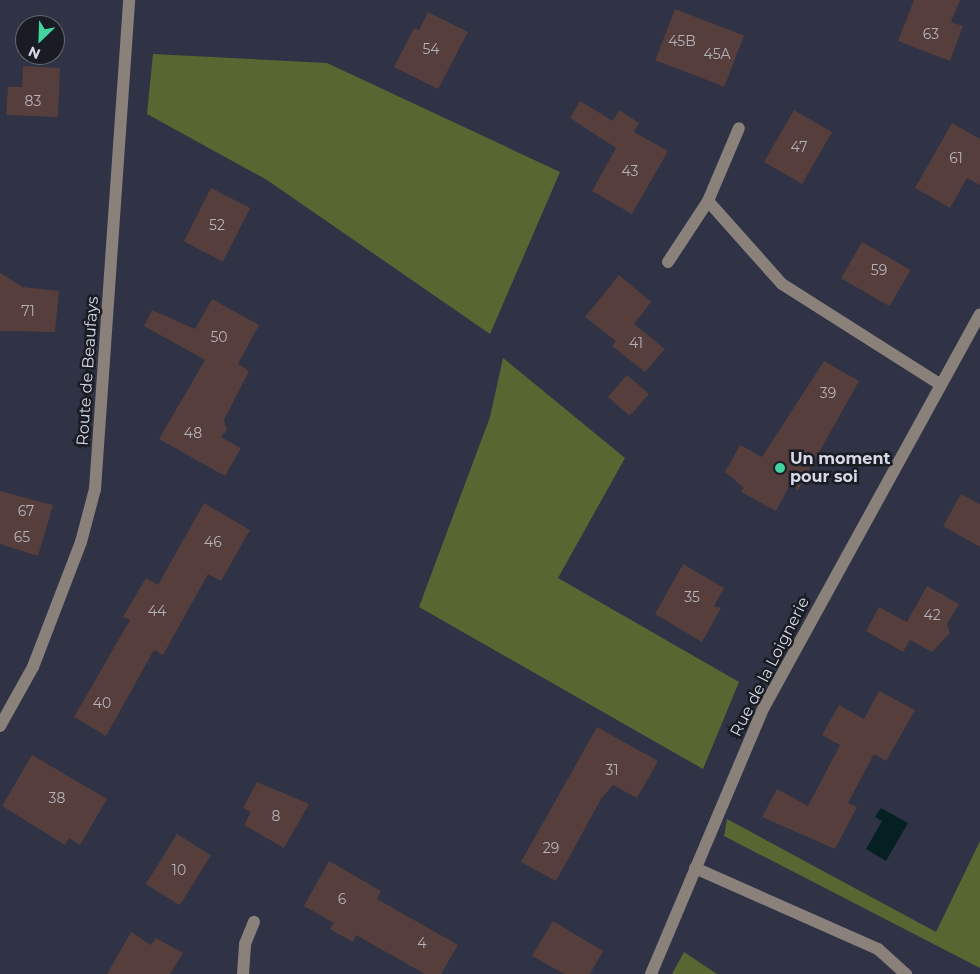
<!DOCTYPE html>
<style>
body{margin:0}
#map{position:relative;width:980px;height:974px;overflow:hidden;background:#2f3345;font-family:Montserrat,sans-serif}
div>[style]{position:absolute}
[style*='--x']{left:calc(var(--x)*1px);top:calc(var(--y)*1px);width:calc(var(--w)*1px);rotate:calc(var(--a)*1deg)}
.green>*{inset:0;background:#586632}
.water>*{inset:0;background:#052022}
.building>*{inset:0;background:#553e3b;transform-origin:0 0}
.minor>*{height:12px;margin:-6px;padding:0 6px;transform-origin:6px;border-radius:6px;background:#89817a}
.dots>*{width:14px;height:14px;translate:-50% -50%;box-sizing:border-box;border:2px solid #1a1c24;border-radius:50%}
span{translate:-50% -50%;white-space:nowrap;text-align:center;line-height:1.15;-webkit-text-stroke:5px #1a1c24;paint-order:stroke}
.number-label{font-size:14px;color:#b6b2ba}
.number-label span{-webkit-text-stroke-width:0}
.street-label{font-size:16px;color:#d6d9e5}
.poi-label{font-size:16px;color:#d6d9e5;font-weight:700}
.left{translate:0 -50%;text-align:left}
.north{position:absolute;left:15px;top:15px;width:50px;height:50px;box-sizing:border-box;background:#1a1c24;border:1px solid #656871;border-radius:50%;rotate:204deg;font-size:14px;font-weight:700;line-height:20px;text-align:center;color:#d6d9e5}
.north::after{content:'';display:block;margin:auto;width:18px;height:22px;background:#43d4a0;clip-path:polygon(50% 0,100% 100%,50% 72%,0 100%)}
</style>
<div id="map">
<div class="green">
<i style="clip-path:polygon(153px 54px,327px 63px,560px 172px,490px 334px,267px 180px,147px 114px)"></i>
<i style="clip-path:polygon(503px 358px,625px 458px,558px 578px,739px 682px,703px 769px,419px 607px,490px 417px)"></i>
<i style="clip-path:polygon(727px 819px,936px 932px,980px 841px,980px 968px,724px 836px)"></i>
<i style="clip-path:polygon(684px 952px,717px 974px,672px 974px)"></i>
</div>
<div class="water">
<i style="clip-path:polygon(881px 808px,908px 823px,886px 861px,866px 849px,882px 821px,875px 817px)"></i>
</div>
<div class="building">
<i style="clip-path:polygon(914px 0,960px 0,951px 22px,963px 26px,950px 61px,898px 41px)"></i>
<i style="left:675px;top:9px;width:74px;height:55px;rotate:21deg"></i>
<i style="clip-path:polygon(428px 12px,468px 32px,438px 89px,394px 67px,414px 28px,419px 30px)"></i>
<i style="clip-path:polygon(23px 66px,60px 68px,58px 117px,6px 115px,8px 87px,22px 87px)"></i>
<i style="clip-path:polygon(580px 101px,613px 121px,619px 110px,639px 123px,634px 132px,668px 151px,632px 214px,592px 191px,616px 148px,570px 118px)"></i>
<i style="left:794px;top:110px;width:44px;height:60px;rotate:30deg"></i>
<i style="clip-path:polygon(952px 123px,980px 139px,980px 185px,967px 178px,950px 208px,915px 188px)"></i>
<i style="left:211px;top:188px;width:44px;height:60px;rotate:27deg"></i>
<i style="left:862px;top:242px;width:56px;height:42px;rotate:30deg"></i>
<i style="clip-path:polygon(0 273px,23px 287px,59px 291px,55px 332px,0 331px)"></i>
<i style="clip-path:polygon(619px 275px,651px 302px,634px 324px,665px 349px,645px 372px,612px 346px,616px 341px,585px 317px)"></i>
<i style="clip-path:polygon(212px 299px,259px 325px,238px 364px,249px 371px,224px 420px,227px 430px,221px 437px,241px 448px,225px 476px,159px 439px,205px 360px,144px 326px,152px 310px,195px 329px)"></i>
<i style="clip-path:polygon(824px 361px,859px 381px,798px 490px,790px 485px,776px 511px,741px 492px,744px 488px,725px 472px,740px 445px,762px 457px)"></i>
<i style="left:627px;top:375px;width:29px;height:29px;rotate:41deg"></i>
<i style="clip-path:polygon(0 491px,53px 505px,38px 556px,0 544px)"></i>
<i style="clip-path:polygon(961px 494px,980px 504px,980px 547px,943px 526px)"></i>
<i style="clip-path:polygon(204px 503px,250px 530px,221px 581px,208px 574px,163px 655px,154px 650px,106px 736px,74px 717px,130px 620px,123px 617px,146px 578px,158px 585px)"></i>
<i style="clip-path:polygon(683px 564px,724px 588px,714px 606px,721px 608px,702px 642px,655px 614px)"></i>
<i style="clip-path:polygon(927px 586px,959px 604px,947px 624px,950px 633px,932px 652px,910px 640px,903px 652px,866px 631px,879px 607px,907px 622px)"></i>
<i style="clip-path:polygon(879px 691px,915px 710px,886px 761px,874px 754px,848px 803px,857px 807px,835px 849px,762px 817px,777px 789px,808px 806px,840px 745px,822px 735px,839px 705px,864px 719px)"></i>
<i style="clip-path:polygon(597px 727px,658px 761px,637px 798px,613px 785px,601px 799px,556px 881px,521px 862px)"></i>
<i style="clip-path:polygon(32px 755px,107px 799px,80px 845px,69px 838px,65px 845px,2px 806px)"></i>
<i style="clip-path:polygon(257px 782px,309px 804px,284px 848px,244px 825px,251px 812px,243px 808px)"></i>
<i style="left:177px;top:834px;width:40px;height:59px;rotate:32deg"></i>
<i style="clip-path:polygon(329px 861px,381px 891px,377px 899px,458px 945px,441px 974px,425px 974px,356px 935px,353px 942px,330px 929px,334px 923px,304px 906px)"></i>
<i style="clip-path:polygon(553px 921px,603px 951px,590px 974px,564px 974px,532px 956px)"></i>
<i style="clip-path:polygon(131px 932px,151px 945px,156px 938px,183px 953px,170px 974px,107px 974px)"></i>
</div>
<div class="minor">
<i style="--x:708;--y:201;--w:111;--a:48.3"></i>
<i style="--x:782;--y:284;--w:188;--a:32.4"></i>
<i style="--x:668;--y:262;--w:73;--a:-56.7"></i>
<i style="--x:708;--y:201;--w:79;--a:-67"></i>
<i style="--x:0;--y:726;--w:68;--a:-60.8"></i>
<i style="--x:33;--y:667;--w:134;--a:-69"></i>
<i style="--x:81;--y:542;--w:55;--a:-75.2"></i>
<i style="--x:95;--y:489;--w:490;--a:-86"></i>
<i style="--x:695;--y:868;--w:200;--a:23.9"></i>
<i style="--x:878;--y:949;--w:38;--a:42"></i>
<i style="--x:243;--y:974;--w:30;--a:-86"></i>
<i style="--x:245;--y:944;--w:24;--a:-68"></i>
<i style="--x:651;--y:974;--w:290;--a:-67.1"></i>
<i style="--x:764;--y:707;--w:448;--a:-61.2"></i>
</div>
<div class="dots">
<i style="left:780px;top:468px;background:#43d4a0"></i>
</div>
<div class="number-label">
<span style="left:931px;top:34px">63</span>
<span style="left:682px;top:41px">45B</span>
<span style="left:431px;top:49px">54</span>
<span style="left:717px;top:54px">45A</span>
<span style="left:33px;top:101px">83</span>
<span style="left:799px;top:147px">47</span>
<span style="left:956px;top:158px">61</span>
<span style="left:630px;top:171px">43</span>
<span style="left:217px;top:225px">52</span>
<span style="left:879px;top:270px">59</span>
<span style="left:28px;top:311px">71</span>
<span style="left:219px;top:337px">50</span>
<span style="left:636px;top:343px">41</span>
<span style="left:828px;top:393px">39</span>
<span style="left:193px;top:433px">48</span>
<span style="left:26px;top:511px">67</span>
<span style="left:22px;top:537px">65</span>
<span style="left:213px;top:542px">46</span>
<span style="left:692px;top:597px">35</span>
<span style="left:157px;top:611px">44</span>
<span style="left:932px;top:615px">42</span>
<span style="left:102px;top:703px">40</span>
<span style="left:612px;top:770px">31</span>
<span style="left:57px;top:798px">38</span>
<span style="left:276px;top:816px">8</span>
<span style="left:551px;top:848px">29</span>
<span style="left:179px;top:870px">10</span>
<span style="left:342px;top:899px">6</span>
<span style="left:422px;top:943px">4</span>
</div>
<div class="street-label">
<span style="left:88px;top:371px;rotate:-86deg">Route de Beaufays</span>
<span style="left:770px;top:667px;rotate:-63deg">Rue de la Loignerie</span>
</div>
<div class="poi-label">
<span class="left" style="left:790px;top:468px">Un moment<br>pour soi</span>
</div>
<div class="north">N</div>
</div>
